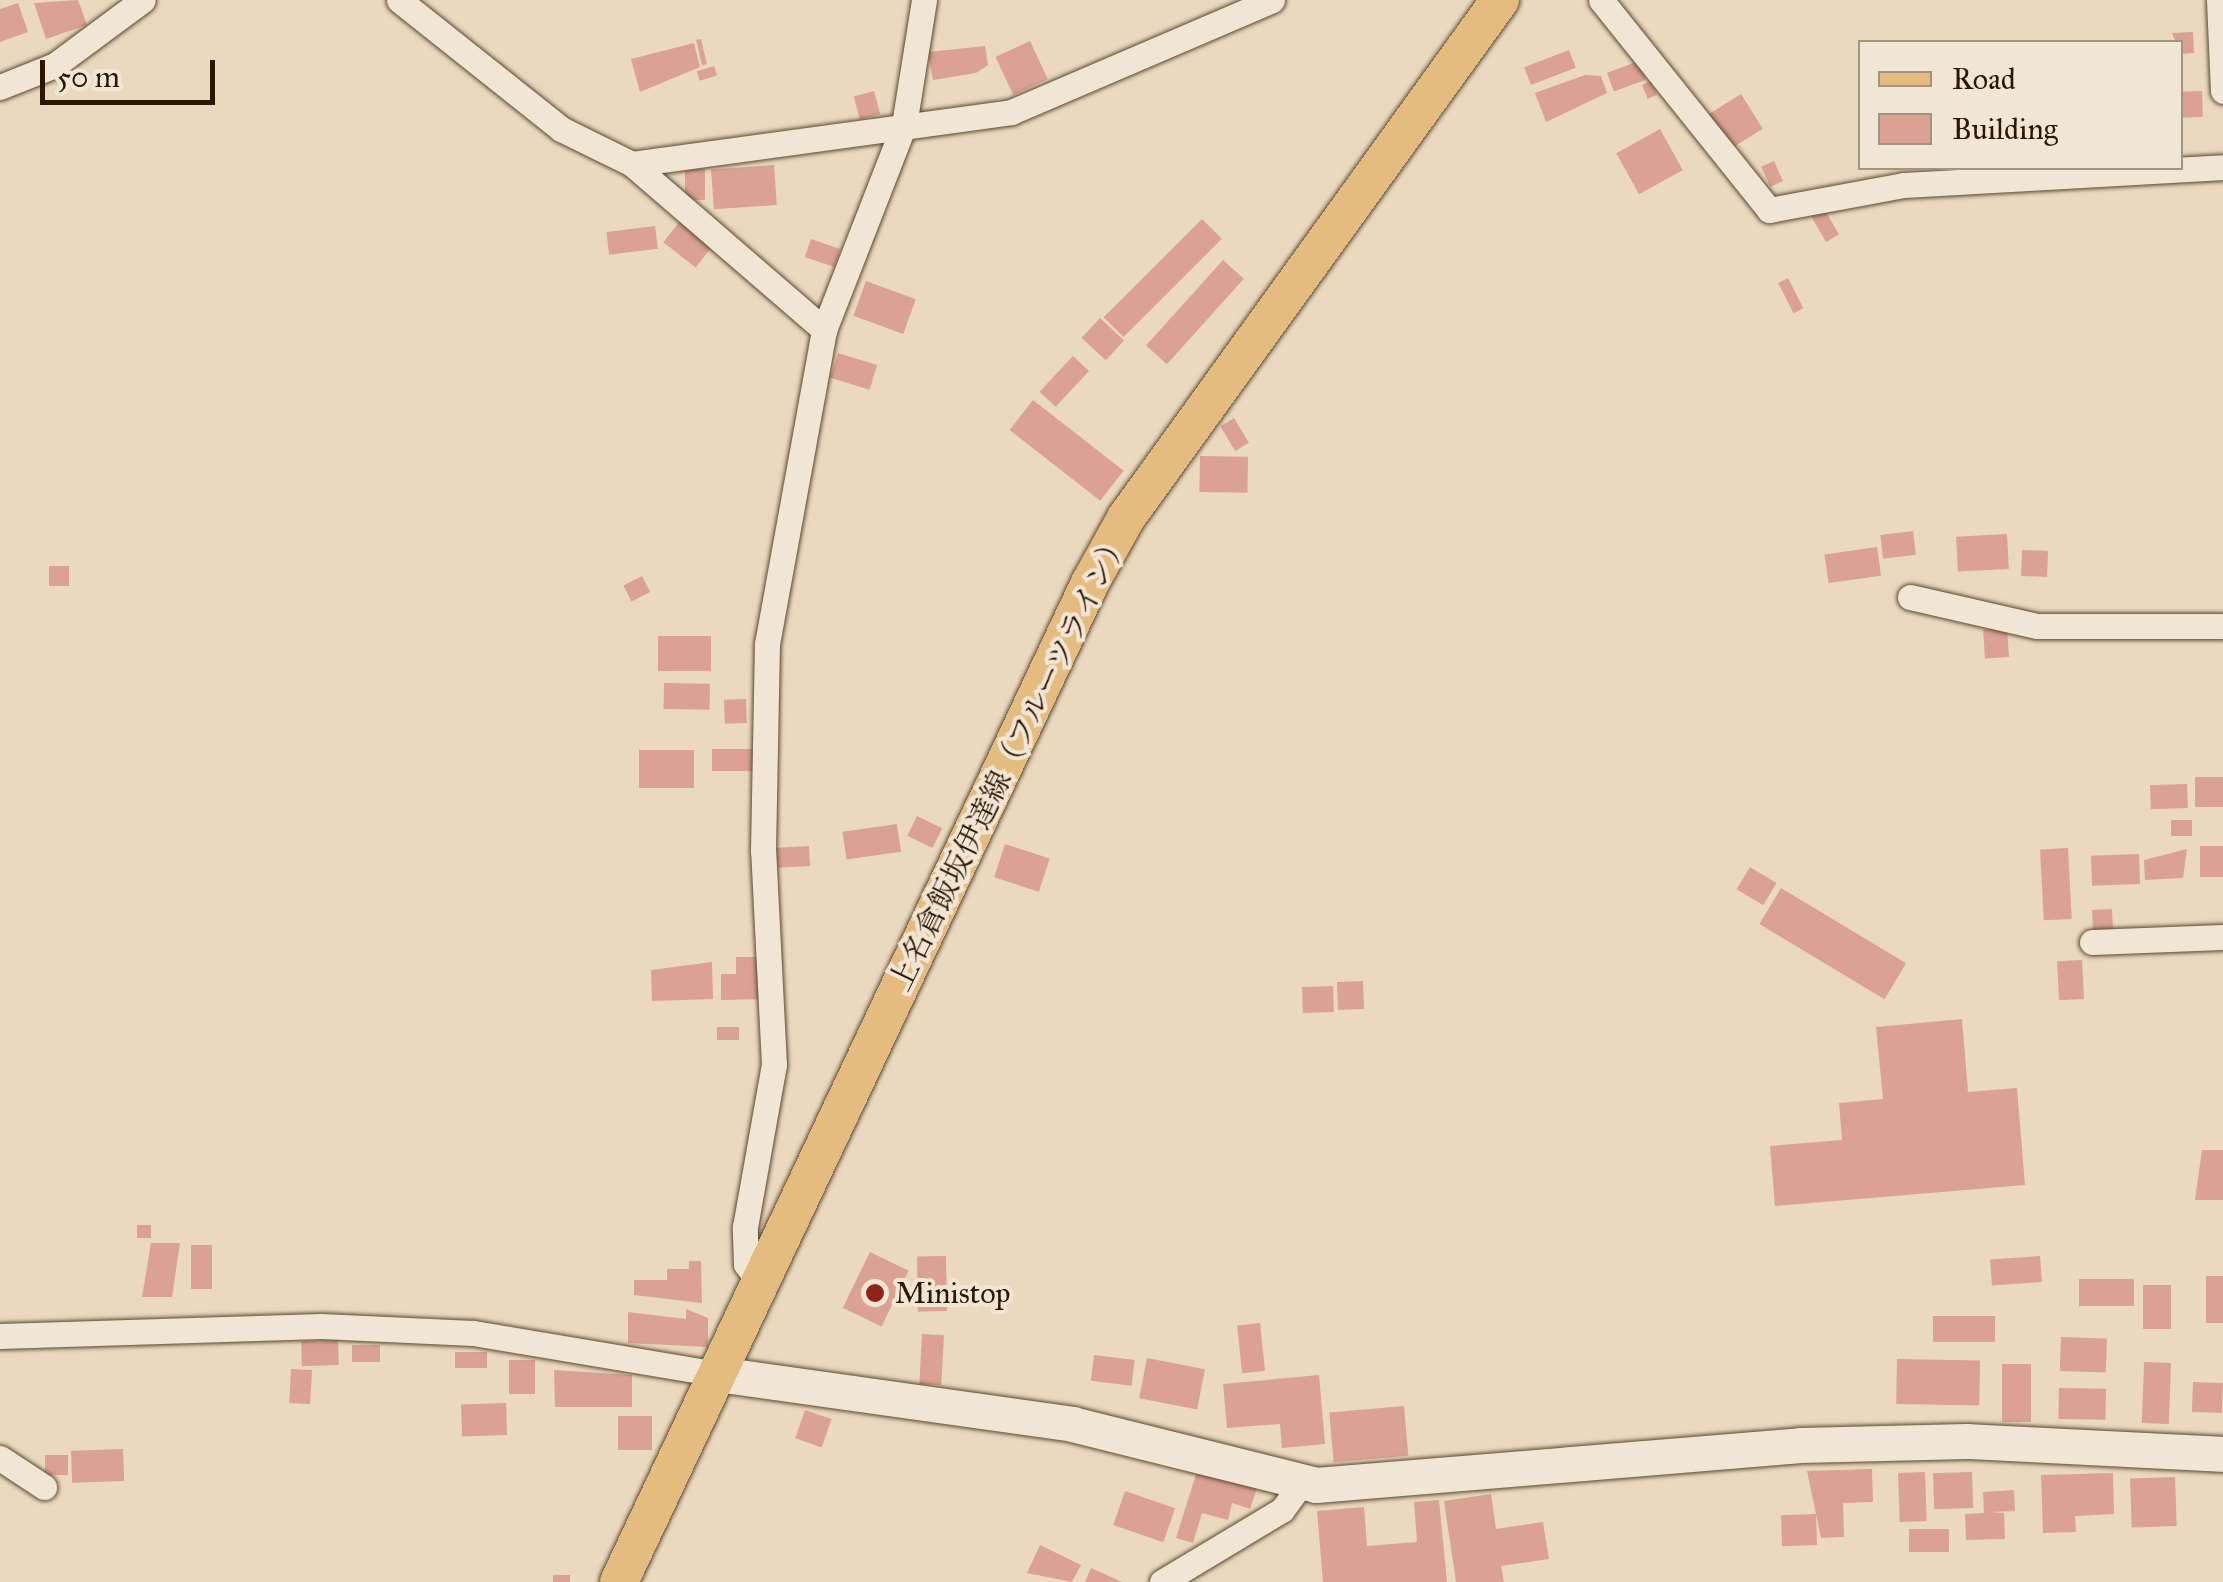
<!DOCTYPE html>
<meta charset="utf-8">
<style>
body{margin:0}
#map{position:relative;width:2223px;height:1582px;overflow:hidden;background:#ead9bf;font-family:"IM FELL Great Primer","Noto Serif JP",serif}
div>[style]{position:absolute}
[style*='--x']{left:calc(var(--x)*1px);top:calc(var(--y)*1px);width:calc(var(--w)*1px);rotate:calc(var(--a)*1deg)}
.building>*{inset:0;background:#dba192;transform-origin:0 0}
.roads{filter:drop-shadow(0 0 2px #5a4830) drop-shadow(0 0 2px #5a4830)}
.street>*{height:25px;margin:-12.5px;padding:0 12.5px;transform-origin:12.5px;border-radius:12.5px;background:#f1e6d5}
.secondary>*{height:35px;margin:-17.5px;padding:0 17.5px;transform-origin:17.5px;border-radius:17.5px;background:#f1e6d5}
.primary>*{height:38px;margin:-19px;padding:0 19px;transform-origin:19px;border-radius:19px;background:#e5bc80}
.dots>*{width:28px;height:28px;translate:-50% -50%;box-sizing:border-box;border:5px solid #f1e6d5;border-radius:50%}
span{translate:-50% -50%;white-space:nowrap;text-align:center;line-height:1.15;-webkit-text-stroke:8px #f1e6d5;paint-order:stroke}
.street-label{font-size:30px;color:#2a1800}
.poi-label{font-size:30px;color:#2a1800}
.left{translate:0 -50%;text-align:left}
.legend{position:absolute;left:1858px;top:40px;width:325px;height:130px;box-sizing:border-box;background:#f1e6d5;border:2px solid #a19480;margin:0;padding:12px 18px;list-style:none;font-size:30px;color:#2a1800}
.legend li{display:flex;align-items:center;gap:20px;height:50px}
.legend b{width:50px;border:2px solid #a19480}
.scale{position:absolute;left:40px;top:60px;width:175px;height:45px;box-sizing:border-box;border:5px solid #2a1800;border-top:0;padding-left:12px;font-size:30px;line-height:35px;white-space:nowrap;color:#2a1800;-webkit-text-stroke:8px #f1e6d5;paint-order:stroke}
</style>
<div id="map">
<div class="building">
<i style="clip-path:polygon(78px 0,87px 25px,46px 39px,34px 3px)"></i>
<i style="clip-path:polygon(18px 3px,28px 32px,0 42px,0 9px)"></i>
<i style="clip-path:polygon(2193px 32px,2194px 53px,2180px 54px,2172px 33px)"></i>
<i style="left:701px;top:39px;width:26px;height:5px;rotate:77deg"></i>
<i style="left:1030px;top:41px;width:42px;height:38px;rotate:65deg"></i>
<i style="clip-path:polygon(694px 43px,700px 67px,640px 92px,631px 59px)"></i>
<i style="clip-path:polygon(985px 46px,988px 65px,976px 73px,933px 80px,928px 52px)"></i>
<i style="left:1569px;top:50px;width:19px;height:48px;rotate:69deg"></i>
<i style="left:1639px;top:61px;width:20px;height:34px;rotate:70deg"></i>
<i style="left:714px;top:66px;width:10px;height:18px;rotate:73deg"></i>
<i style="clip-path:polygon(1585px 75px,1601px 76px,1607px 93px,1546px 122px,1535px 93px)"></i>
<i style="left:1651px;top:81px;width:15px;height:10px;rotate:67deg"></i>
<i style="left:874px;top:91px;width:24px;height:21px;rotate:75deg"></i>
<i style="left:2202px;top:91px;width:26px;height:22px;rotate:88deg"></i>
<i style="left:1741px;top:94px;width:41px;height:41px;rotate:58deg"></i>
<i style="left:1660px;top:129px;width:47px;height:50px;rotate:61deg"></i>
<i style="left:1774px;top:161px;width:22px;height:14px;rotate:66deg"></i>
<i style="left:774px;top:165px;width:40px;height:63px;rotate:86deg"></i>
<i style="left:685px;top:169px;width:20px;height:31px"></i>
<i style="left:1822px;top:205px;width:34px;height:15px;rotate:60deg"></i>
<i style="left:1202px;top:219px;width:28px;height:139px;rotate:45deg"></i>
<i style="left:680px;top:221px;width:41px;height:27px;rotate:38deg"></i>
<i style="left:655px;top:226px;width:23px;height:49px;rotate:83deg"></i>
<i style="left:811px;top:239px;width:31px;height:19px;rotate:19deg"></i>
<i style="left:1223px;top:260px;width:28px;height:115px;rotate:42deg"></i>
<i style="left:1788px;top:278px;width:34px;height:11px;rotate:63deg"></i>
<i style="left:866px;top:281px;width:53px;height:37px;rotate:20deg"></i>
<i style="left:1100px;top:318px;width:33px;height:27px;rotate:43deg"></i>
<i style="left:838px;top:353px;width:41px;height:26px;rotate:17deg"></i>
<i style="left:1073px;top:356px;width:22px;height:49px;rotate:43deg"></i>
<i style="left:1033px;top:400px;width:115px;height:38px;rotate:38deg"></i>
<i style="left:1234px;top:418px;width:29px;height:16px;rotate:59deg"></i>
<i style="left:1200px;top:456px;width:48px;height:36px;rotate:1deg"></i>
<i style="left:1913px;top:531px;width:24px;height:33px;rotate:83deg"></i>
<i style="left:2007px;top:534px;width:35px;height:51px;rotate:87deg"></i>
<i style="left:1877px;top:547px;width:29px;height:53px;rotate:82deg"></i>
<i style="left:2022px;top:550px;width:26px;height:26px;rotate:2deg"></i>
<i style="left:49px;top:566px;width:20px;height:20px"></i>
<i style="left:642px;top:576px;width:18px;height:21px;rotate:63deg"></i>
<i style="left:2007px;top:628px;width:29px;height:24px;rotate:86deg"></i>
<i style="left:658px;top:636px;width:53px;height:35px"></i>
<i style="left:664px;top:683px;width:46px;height:26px;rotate:1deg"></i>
<i style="left:746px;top:699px;width:24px;height:22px;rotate:88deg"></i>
<i style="left:756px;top:749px;width:22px;height:44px;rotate:90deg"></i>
<i style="left:639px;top:750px;width:55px;height:38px"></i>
<i style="left:2223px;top:777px;width:30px;height:28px;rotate:90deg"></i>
<i style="left:2187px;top:784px;width:24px;height:37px;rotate:88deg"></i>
<i style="left:917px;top:816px;width:28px;height:22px;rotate:26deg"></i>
<i style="left:2192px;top:820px;width:16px;height:21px;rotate:90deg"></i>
<i style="left:897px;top:824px;width:28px;height:55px;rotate:82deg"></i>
<i style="left:1005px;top:844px;width:47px;height:35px;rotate:18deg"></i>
<i style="left:809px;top:846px;width:20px;height:32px;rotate:87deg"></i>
<i style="left:2200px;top:846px;width:23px;height:31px"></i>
<i style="left:2068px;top:848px;width:71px;height:28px;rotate:87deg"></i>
<i style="clip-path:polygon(2187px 849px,2183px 878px,2145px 880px,2144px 860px)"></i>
<i style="left:2139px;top:854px;width:30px;height:48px;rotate:88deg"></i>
<i style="left:1750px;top:867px;width:31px;height:26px;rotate:31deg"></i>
<i style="left:1781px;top:888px;width:146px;height:42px;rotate:31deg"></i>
<i style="left:2112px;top:909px;width:21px;height:20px;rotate:87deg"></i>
<i style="clip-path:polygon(736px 957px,760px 957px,764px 999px,721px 1000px,721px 974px,736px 974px)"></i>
<i style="left:2082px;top:960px;width:39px;height:25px;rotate:87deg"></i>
<i style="clip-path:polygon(712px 962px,713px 999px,652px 1001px,651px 970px)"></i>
<i style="left:1363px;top:981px;width:28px;height:26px;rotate:88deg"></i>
<i style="left:1333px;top:986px;width:26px;height:31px;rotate:88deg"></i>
<i style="clip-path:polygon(1962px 1019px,1968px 1092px,2017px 1088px,2025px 1185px,1775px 1206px,1770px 1146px,1842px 1140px,1839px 1103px,1883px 1099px,1876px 1027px)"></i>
<i style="left:717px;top:1027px;width:22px;height:13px"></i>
<i style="clip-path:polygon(2202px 1150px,2223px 1150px,2223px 1200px,2195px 1200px)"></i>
<i style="left:137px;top:1225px;width:14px;height:13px"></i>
<i style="clip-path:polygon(151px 1243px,180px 1243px,172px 1297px,142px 1297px)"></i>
<i style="left:191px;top:1245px;width:21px;height:44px"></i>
<i style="left:870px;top:1252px;width:43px;height:62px;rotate:26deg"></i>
<i style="left:946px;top:1256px;width:55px;height:29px;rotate:89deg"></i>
<i style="left:2040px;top:1256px;width:26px;height:50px;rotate:86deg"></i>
<i style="clip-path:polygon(689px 1261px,701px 1261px,702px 1303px,634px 1295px,634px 1280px,667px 1280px,667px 1269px,689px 1269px)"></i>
<i style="left:2206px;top:1276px;width:17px;height:47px"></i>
<i style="left:2079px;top:1279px;width:55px;height:27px"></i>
<i style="left:2143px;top:1285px;width:28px;height:44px"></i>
<i style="clip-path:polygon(686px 1309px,708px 1318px,708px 1347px,628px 1343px,628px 1312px,686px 1319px)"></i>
<i style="left:1995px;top:1316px;width:26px;height:62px;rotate:90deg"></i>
<i style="left:1260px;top:1323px;width:48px;height:23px;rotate:84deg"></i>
<i style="left:922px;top:1334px;width:22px;height:50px;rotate:3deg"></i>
<i style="left:2061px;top:1337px;width:46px;height:34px;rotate:2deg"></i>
<i style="left:338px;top:1340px;width:25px;height:37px;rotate:88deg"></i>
<i style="left:352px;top:1345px;width:28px;height:17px"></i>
<i style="left:455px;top:1352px;width:32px;height:16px"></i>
<i style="left:1094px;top:1355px;width:41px;height:26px;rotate:7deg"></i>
<i style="left:1147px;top:1358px;width:59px;height:41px;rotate:11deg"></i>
<i style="left:1897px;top:1359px;width:83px;height:45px;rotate:1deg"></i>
<i style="left:509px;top:1360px;width:26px;height:34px"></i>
<i style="left:2144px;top:1362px;width:27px;height:61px;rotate:2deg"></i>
<i style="left:2002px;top:1364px;width:29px;height:58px"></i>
<i style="left:291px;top:1369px;width:21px;height:34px;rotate:3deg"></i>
<i style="clip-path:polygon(554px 1370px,632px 1375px,632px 1407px,555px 1407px)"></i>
<i style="clip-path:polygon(1319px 1375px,1325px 1444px,1282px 1448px,1280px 1424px,1227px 1428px,1223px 1384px)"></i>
<i style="left:2193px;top:1382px;width:30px;height:30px;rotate:2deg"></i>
<i style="left:2059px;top:1388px;width:47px;height:31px;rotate:1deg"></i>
<i style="left:506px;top:1403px;width:32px;height:45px;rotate:88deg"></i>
<i style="left:1404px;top:1406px;width:50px;height:75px;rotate:85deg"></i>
<i style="left:805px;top:1410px;width:28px;height:30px;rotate:19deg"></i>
<i style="left:618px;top:1416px;width:34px;height:34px"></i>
<i style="left:123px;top:1449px;width:32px;height:52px;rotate:88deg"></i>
<i style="left:68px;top:1455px;width:20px;height:23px;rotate:90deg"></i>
<i style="clip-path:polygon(1872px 1469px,1873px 1502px,1843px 1503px,1844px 1537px,1821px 1538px,1807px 1471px)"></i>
<i style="clip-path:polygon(1197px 1471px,1257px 1488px,1250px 1509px,1232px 1503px,1228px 1520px,1202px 1513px,1193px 1543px,1176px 1538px)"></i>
<i style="left:1925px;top:1472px;width:49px;height:27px;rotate:88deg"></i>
<i style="left:1972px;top:1472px;width:36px;height:39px;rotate:88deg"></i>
<i style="clip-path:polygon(2113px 1473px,2114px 1514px,2075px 1516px,2076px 1532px,2043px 1533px,2041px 1475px)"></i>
<i style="left:2175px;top:1477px;width:49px;height:45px;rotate:88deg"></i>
<i style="clip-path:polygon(2014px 1490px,2015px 1511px,1989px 1512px,2004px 1513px,2005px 1539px,1966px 1540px,1965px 1514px,1984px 1513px,1983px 1492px)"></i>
<i style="left:1125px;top:1491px;width:53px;height:36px;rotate:19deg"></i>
<i style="clip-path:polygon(1491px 1494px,1496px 1529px,1543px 1522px,1549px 1559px,1501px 1566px,1504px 1582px,1456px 1582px,1444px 1501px)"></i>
<i style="clip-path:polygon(1439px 1500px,1447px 1582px,1323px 1582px,1317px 1511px,1364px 1507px,1367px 1546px,1417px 1542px,1414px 1502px)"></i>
<i style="left:1816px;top:1514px;width:31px;height:35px;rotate:88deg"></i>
<i style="left:1949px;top:1529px;width:23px;height:40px;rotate:90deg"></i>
<i style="clip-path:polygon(1040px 1545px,1081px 1565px,1072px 1582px,1027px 1573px)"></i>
<i style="clip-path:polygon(1091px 1568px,1122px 1582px,1085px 1582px)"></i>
<i style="left:553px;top:1575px;width:17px;height:7px"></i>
</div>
<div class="roads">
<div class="street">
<i style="--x:399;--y:0;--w:207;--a:38.5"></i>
<i style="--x:561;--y:129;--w:79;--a:26.2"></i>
<i style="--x:632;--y:164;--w:383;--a:-7.8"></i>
<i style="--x:1011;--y:112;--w:284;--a:-23.2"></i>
<i style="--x:1601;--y:0;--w:269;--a:51.3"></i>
<i style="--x:1769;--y:210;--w:137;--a:-10.5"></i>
<i style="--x:1904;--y:185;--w:320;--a:-3.2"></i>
<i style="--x:2219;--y:0;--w:91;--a:87.5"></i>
<i style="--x:0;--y:87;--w:59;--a:-21.8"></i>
<i style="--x:55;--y:65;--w:109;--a:-36.5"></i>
<i style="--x:632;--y:164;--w:254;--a:40.8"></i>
<i style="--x:1910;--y:597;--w:130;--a:12.9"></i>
<i style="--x:2037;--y:626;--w:186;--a:0"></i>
<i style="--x:2092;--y:942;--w:131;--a:-2.2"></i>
<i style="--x:761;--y:1284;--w:25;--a:-127"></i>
<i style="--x:746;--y:1264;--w:37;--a:-92"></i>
<i style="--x:745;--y:1227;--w:165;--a:-79.9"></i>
<i style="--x:774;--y:1065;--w:214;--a:-92.9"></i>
<i style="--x:763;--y:851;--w:207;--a:-88.9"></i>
<i style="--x:767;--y:644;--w:319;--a:-79.7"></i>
<i style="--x:824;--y:330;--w:220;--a:-68.7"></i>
<i style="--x:904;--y:125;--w:127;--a:-80.9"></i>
<i style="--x:0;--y:1336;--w:321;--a:-1.8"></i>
<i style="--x:321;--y:1326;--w:152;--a:2.6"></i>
<i style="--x:473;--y:1333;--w:248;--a:9.5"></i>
<i style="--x:0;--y:1458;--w:53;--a:33.4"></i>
<i style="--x:1162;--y:1582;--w:140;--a:-31"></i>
<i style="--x:1282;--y:1510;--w:32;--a:-54"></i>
</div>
<div class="secondary">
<i style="--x:718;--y:1374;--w:358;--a:8"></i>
<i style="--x:1072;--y:1424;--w:252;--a:14"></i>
<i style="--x:1316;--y:1485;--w:486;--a:-4.7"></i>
<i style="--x:1800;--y:1445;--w:167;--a:-1.4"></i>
<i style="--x:1967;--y:1441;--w:256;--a:2.9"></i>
</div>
<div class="primary">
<i style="--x:619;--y:1582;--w:1104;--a:-64.76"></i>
<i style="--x:1090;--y:583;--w:74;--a:-61"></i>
<i style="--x:1126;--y:518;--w:639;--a:-54.17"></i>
</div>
</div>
<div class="dots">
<i style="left:875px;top:1293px;background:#8f2418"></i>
</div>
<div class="street-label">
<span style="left:1009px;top:761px;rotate:-64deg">上名倉飯坂伊達線（フルーツライン）</span>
</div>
<div class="poi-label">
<span class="left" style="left:895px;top:1293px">Ministop</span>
</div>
<ul class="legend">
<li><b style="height:12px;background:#e5bc80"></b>Road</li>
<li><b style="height:28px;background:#dba192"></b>Building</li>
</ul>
<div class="scale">50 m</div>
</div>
